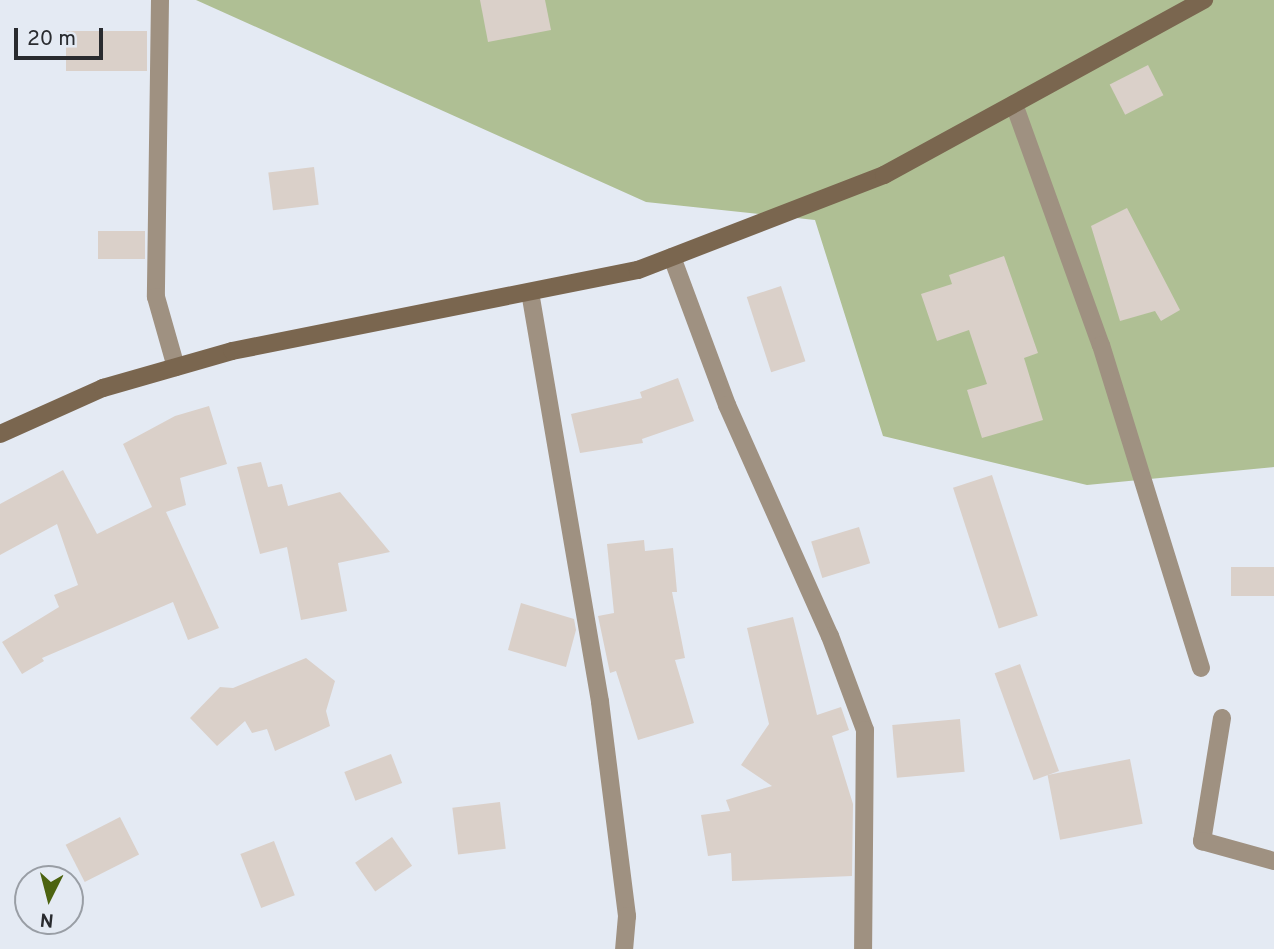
<!DOCTYPE html>
<style>
body{margin:0}
#map{position:relative;width:1274px;height:949px;overflow:hidden;background:#e4eaf3;font-family:Overpass,sans-serif}
div>[style]{position:absolute}
[style*='--x']{left:calc(var(--x)*1px);top:calc(var(--y)*1px);width:calc(var(--w)*1px);rotate:calc(var(--a)*1deg)}
.forest>*{inset:0;background:#afbf94}
.building>*{inset:0;background:#dad0c9;transform-origin:0 0}
.street>*{height:18px;margin:-9px;padding:0 9px;transform-origin:9px;border-radius:9px;background:#9f9181}
.secondary>*{height:18px;margin:-9px;padding:0 9px;transform-origin:9px;border-radius:9px;background:#7a664f}
span{translate:-50% -50%;white-space:nowrap;text-align:center;line-height:1.15;-webkit-text-stroke:6px #e4eaf3;paint-order:stroke}
.north{position:absolute;left:14px;top:865px;width:70px;height:70px;box-sizing:border-box;background:#e4eaf3;border:2px solid #999ea5;border-radius:50%;rotate:186deg;font-size:19px;font-weight:700;line-height:28px;text-align:center;color:#292b2f}
.north::after{content:'';display:block;margin:auto;width:24px;height:32px;background:#4c6310;clip-path:polygon(50% 0,100% 100%,50% 72%,0 100%)}
.scale{position:absolute;left:14px;top:28px;width:89px;height:32px;box-sizing:border-box;border:4px solid #292b2f;border-top:0;padding-left:9px;font-size:21px;line-height:24px;white-space:nowrap;color:#292b2f;-webkit-text-stroke:5px #e4eaf3;paint-order:stroke}
</style>
<div id="map">
<div class="forest">
<i style="clip-path:polygon(196px 0,1274px 0,1274px 467px,1087px 485px,883px 436px,815px 220px,646px 202px)"></i>
</div>
<div class="building">
<i style="clip-path:polygon(480px 0,545px 0,551px 30px,488px 42px)"></i>
<i style="left:66px;top:31px;width:81px;height:40px"></i>
<i style="left:1148px;top:65px;width:34px;height:43px;rotate:63deg"></i>
<i style="left:314px;top:167px;width:38px;height:46px;rotate:83deg"></i>
<i style="clip-path:polygon(1127px 208px,1180px 310px,1161px 321px,1155px 311px,1120px 321px,1091px 226px)"></i>
<i style="left:145px;top:231px;width:28px;height:47px;rotate:90deg"></i>
<i style="clip-path:polygon(1004px 256px,1038px 353px,1024px 358px,1043px 420px,982px 438px,967px 390px,987px 384px,969px 330px,937px 341px,921px 294px,952px 284px,949px 275px)"></i>
<i style="left:781px;top:286px;width:79px;height:36px;rotate:72deg"></i>
<i style="clip-path:polygon(678px 378px,694px 421px,642px 439px,643px 443px,580px 453px,571px 414px,642px 398px,640px 392px)"></i>
<i style="clip-path:polygon(209px 406px,227px 464px,180px 478px,186px 505px,166px 512px,219px 628px,188px 640px,173px 602px,42px 658px,44px 661px,22px 674px,2px 642px,59px 607px,54px 595px,78px 585px,57px 524px,0 555px,0 504px,63px 470px,97px 534px,152px 507px,123px 444px,175px 416px)"></i>
<i style="clip-path:polygon(261px 462px,268px 487px,282px 484px,288px 506px,340px 492px,390px 552px,338px 563px,347px 611px,301px 620px,287px 547px,260px 554px,237px 467px)"></i>
<i style="left:992px;top:475px;width:148px;height:41px;rotate:72deg"></i>
<i style="left:859px;top:527px;width:38px;height:50px;rotate:73deg"></i>
<i style="clip-path:polygon(644px 540px,645px 551px,673px 548px,677px 592px,672px 592px,685px 658px,675px 660px,694px 723px,638px 740px,616px 671px,610px 673px,598px 616px,614px 613px,607px 544px)"></i>
<i style="left:1274px;top:567px;width:29px;height:43px;rotate:90deg"></i>
<i style="clip-path:polygon(521px 603px,574px 619px,576px 630px,566px 667px,508px 650px)"></i>
<i style="clip-path:polygon(793px 617px,817px 715px,841px 707px,849px 730px,832px 736px,853px 804px,852px 876px,732px 881px,731px 853px,708px 856px,701px 815px,730px 811px,726px 800px,772px 786px,741px 765px,769px 724px,747px 628px)"></i>
<i style="clip-path:polygon(306px 658px,335px 681px,326px 711px,330px 726px,275px 751px,267px 729px,252px 733px,245px 721px,217px 746px,190px 718px,220px 687px,233px 688px)"></i>
<i style="left:1020px;top:664px;width:114px;height:27px;rotate:70deg"></i>
<i style="left:960px;top:719px;width:53px;height:68px;rotate:85deg"></i>
<i style="left:391px;top:754px;width:31px;height:50px;rotate:69deg"></i>
<i style="left:1130px;top:759px;width:66px;height:84px;rotate:79deg"></i>
<i style="left:500px;top:802px;width:47px;height:48px;rotate:83deg"></i>
<i style="left:120px;top:817px;width:42px;height:61px;rotate:63deg"></i>
<i style="left:392px;top:837px;width:35px;height:45px;rotate:55deg"></i>
<i style="left:274px;top:841px;width:58px;height:36px;rotate:69deg"></i>
</div>
<div class="street">
<i style="--x:160;--y:0;--w:297;--a:90.8"></i>
<i style="--x:156;--y:297;--w:73;--a:74.1"></i>
<i style="--x:1014;--y:104;--w:256;--a:70.2"></i>
<i style="--x:1101;--y:345;--w:338;--a:72.8"></i>
<i style="--x:672;--y:257;--w:158;--a:69.6"></i>
<i style="--x:727;--y:405;--w:253;--a:66"></i>
<i style="--x:830;--y:636;--w:100;--a:69.6"></i>
<i style="--x:865;--y:730;--w:219;--a:90.5"></i>
<i style="--x:530;--y:292;--w:416;--a:80.3"></i>
<i style="--x:600;--y:702;--w:216;--a:82.8"></i>
<i style="--x:627;--y:916;--w:33;--a:95"></i>
<i style="--x:1222;--y:718;--w:125;--a:99.2"></i>
<i style="--x:1202;--y:841;--w:75;--a:15.5"></i>
</div>
<div class="secondary">
<i style="--x:0;--y:434;--w:113;--a:-24.1"></i>
<i style="--x:103;--y:388;--w:134;--a:-16"></i>
<i style="--x:232;--y:351;--w:414;--a:-11.3"></i>
<i style="--x:638;--y:270;--w:264;--a:-21.1"></i>
<i style="--x:884;--y:175;--w:365;--a:-28.7"></i>
</div>
<div class="north">N</div>
<div class="scale">20 m</div>
</div>
